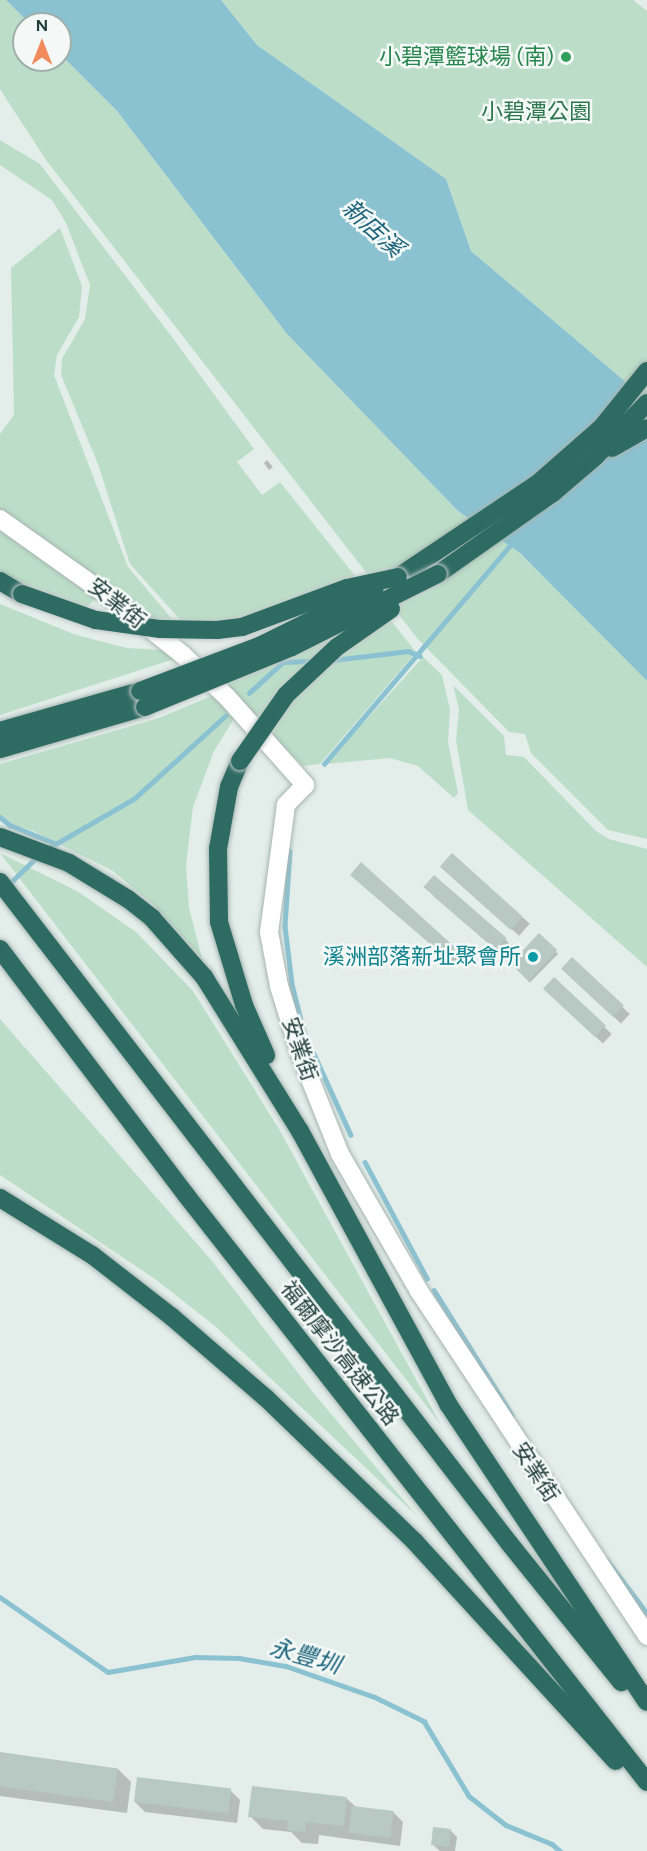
<!DOCTYPE html>
<meta charset="utf-8">
<style>
body{margin:0}
#map{position:relative;width:647px;height:1851px;overflow:hidden;background:#e3ede9;font-family:Figtree,"Noto Sans TC",sans-serif}
div>[style]{position:absolute}
[style*='--x']{left:calc(var(--x)*1px);top:calc(var(--y)*1px);width:calc(var(--w)*1px);rotate:calc(var(--a)*1deg)}
.green>*{inset:0;background:#bcdec8}
.water>*{inset:0;background:#8bc2d2}
.shadow>*{inset:0;background:#0003;transform-origin:0 0}
.stream>*{height:4.5px;margin:-2.25px;padding:0 2.25px;transform-origin:2.25px;border-radius:2.25px;background:#8bc2d2}
.building>*{inset:0;background:#b8c8c2;transform-origin:0 0}
.roads{filter:drop-shadow(0 0 2px #a6b5b1) drop-shadow(0 0 2px #a6b5b1)}
.minor>*{height:18px;margin:-9px;padding:0 9px;transform-origin:9px;border-radius:9px;background:#fff}
.highway>*{height:18px;margin:-9px;padding:0 9px;transform-origin:9px;border-radius:9px;background:#2e6b63}
.bridges{filter:drop-shadow(0 0 2px #c1c9c8) drop-shadow(0 0 2px #c1c9c8)}
.highway-bridge>*{height:18px;margin:-9px;padding:0 9px;transform-origin:9px;border-radius:9px;background:#2e6b63}
.dots>*{width:16px;height:16px;translate:-50% -50%;box-sizing:border-box;border:3px solid #f4f9f7;border-radius:50%}
span{translate:-50% -50%;white-space:nowrap;text-align:center;line-height:1.15;-webkit-text-stroke:5px #f4f9f7;paint-order:stroke}
.leisure-label{font-size:22px;color:#27864d}
.right{translate:-100% -50%;text-align:right}
.park-label{font-size:22px;color:#2c764e}
.street-label{font-size:22px;color:#233f39}
.culture-label{font-size:22px;color:#0d838f}
.water-label{font-size:24px;color:#1c647b;font-style:italic}
.north{position:absolute;left:12px;top:12px;width:60px;height:60px;box-sizing:border-box;background:#f4f9f7;border:2px solid #a0afab;border-radius:50%;rotate:0deg;font-size:16px;font-weight:700;line-height:24px;text-align:center;color:#233f39}
.north::after{content:'';display:block;margin:auto;width:21px;height:27px;background:#f28b5c;clip-path:polygon(50% 0,100% 100%,50% 72%,0 100%)}
</style>
<div id="map">
<div class="green">
<i style="clip-path:polygon(0 0,6px 0,30px 24px,24px 24px,24px 60px,60px 60px,60px 54px,117px 111px,287px 334px,458px 511px,520px 553px,647px 681px,647px 839px,608px 830px,531px 753px,525px 734px,509px 732px,417px 638px,46px 160px,0 89px)"></i>
<i style="clip-path:polygon(221px 0,633px 0,647px 11px,647px 400px,471px 251px,446px 179px,257px 45px)"></i>
<i style="clip-path:polygon(0 140px,40px 164px,172px 337px,254px 449px,237px 462px,262px 495px,280px 482px,416px 652px,320px 764px,303px 766px,243px 704px,214px 751px,193px 807px,186px 865px,189px 908px,202px 958px,154px 905px,113px 871px,33px 831px,0 821px,0 764px,159px 718px,228px 689px,223px 684px,308px 645px,284px 605px,232px 620px,185px 625px,130px 564px,98px 464px,61px 375px,62px 359px,85px 319px,90px 285px,66px 223px,52px 200px,0 165px)"></i>
<i style="clip-path:polygon(60px 228px,82px 286px,79px 317px,57px 355px,54px 375px,128px 567px,178px 626px,149px 625px,0 510px,0 434px,14px 415px,11px 268px)"></i>
<i style="clip-path:polygon(0 527px,96px 598px,83px 611px,0 575px)"></i>
<i style="clip-path:polygon(0 604px,76px 635px,127px 648px,196px 652px,0 715px)"></i>
<i style="clip-path:polygon(423px 657px,442px 675px,450px 709px,448px 742px,458px 793px,454px 798px,418px 766px,390px 758px,326px 764px)"></i>
<i style="clip-path:polygon(453px 685px,504px 736px,506px 755px,524px 757px,596px 831px,609px 839px,647px 849px,647px 967px,468px 810px,456px 740px,459px 709px)"></i>
<i style="clip-path:polygon(0 853px,77px 891px,136px 932px,193px 991px,279px 1129px,441px 1425px)"></i>
<i style="clip-path:polygon(0 1019px,212px 1261px,311px 1390px,417px 1516px,215px 1326px,155px 1279px,0 1175px)"></i>
</div>
<div class="water">
<i style="clip-path:polygon(6px 0,221px 0,257px 45px,446px 179px,471px 251px,647px 400px,647px 681px,520px 553px,458px 511px,287px 334px,117px 111px,60px 54px,60px 24px,30px 24px)"></i>
</div>
<div class="shadow">
<i style="clip-path:polygon(267px 460px,273px 467px,269px 470px,264px 463px)"></i>
<i style="left:452px;top:856px;width:103px;height:16px;rotate:41deg"></i>
<i style="clip-path:polygon(358px 881px,458px 952px,465px 958px,457px 967px)"></i>
<i style="clip-path:polygon(431px 894px,505px 939px,511px 945px,502px 955px)"></i>
<i style="left:539px;top:935px;width:27px;height:40px;rotate:45deg"></i>
<i style="left:572px;top:960px;width:79px;height:13px;rotate:43deg"></i>
<i style="left:554px;top:980px;width:79px;height:13px;rotate:43deg"></i>
<i style="clip-path:polygon(0 1754px,118px 1769px,131px 1782px,127px 1813px,0 1796px)"></i>
<i style="clip-path:polygon(230px 1790px,240px 1800px,237px 1823px,145px 1812px,135px 1802px)"></i>
<i style="clip-path:polygon(346px 1798px,357px 1808px,393px 1812px,403px 1822px,400px 1846px,319px 1835px,318px 1844px,302px 1843px,291px 1832px,263px 1829px,250px 1816px)"></i>
<i style="clip-path:polygon(450px 1830px,457px 1837px,455px 1851px,440px 1851px,433px 1845px)"></i>
</div>
<div class="stream">
<i style="--x:333;--y:660;--w:76;--a:-6.8"></i>
<i style="--x:408;--y:651;--w:13;--a:23"></i>
<i style="--x:249;--y:693;--w:46;--a:-42.4"></i>
<i style="--x:283;--y:662;--w:32;--a:-2"></i>
<i style="--x:324;--y:764;--w:292;--a:-49.6"></i>
<i style="--x:0;--y:817;--w:13;--a:39"></i>
<i style="--x:10;--y:825;--w:48;--a:22.2"></i>
<i style="--x:47;--y:849;--w:102;--a:-30.1"></i>
<i style="--x:135;--y:798;--w:122;--a:-42.3"></i>
<i style="--x:290;--y:851;--w:75;--a:93.8"></i>
<i style="--x:285;--y:926;--w:58;--a:83.1"></i>
<i style="--x:292;--y:984;--w:49;--a:76"></i>
<i style="--x:304;--y:1032;--w:113;--a:65.5"></i>
<i style="--x:7;--y:886;--w:43;--a:-44.1"></i>
<i style="--x:365;--y:1162;--w:132;--a:61.9"></i>
<i style="--x:434;--y:1290;--w:147;--a:58"></i>
<i style="--x:607;--y:1560;--w:66;--a:53"></i>
<i style="--x:0;--y:1597;--w:131;--a:34.8"></i>
<i style="--x:108;--y:1672;--w:88;--a:-9.8"></i>
<i style="--x:195;--y:1657;--w:44;--a:1.3"></i>
<i style="--x:239;--y:1658;--w:48;--a:9.7"></i>
<i style="--x:286;--y:1666;--w:94;--a:19.2"></i>
<i style="--x:375;--y:1697;--w:55;--a:26.1"></i>
<i style="--x:424;--y:1721;--w:87;--a:59"></i>
<i style="--x:469;--y:1796;--w:47;--a:38.1"></i>
<i style="--x:506;--y:1825;--w:50;--a:22.4"></i>
<i style="--x:552;--y:1844;--w:11;--a:41"></i>
</div>
<div class="building">
<i style="left:452px;top:853px;width:95px;height:18px;rotate:42deg"></i>
<i style="clip-path:polygon(361px 862px,459px 951px,450px 961px,350px 875px)"></i>
<i style="left:434px;top:875px;width:96px;height:16px;rotate:41deg"></i>
<i style="left:539px;top:933px;width:25px;height:42px;rotate:43deg"></i>
<i style="left:572px;top:957px;width:71px;height:16px;rotate:43deg"></i>
<i style="left:554px;top:977px;width:71px;height:16px;rotate:43deg"></i>
<i style="left:0;top:1752px;width:119px;height:34px;rotate:8deg"></i>
<i style="left:137px;top:1777px;width:95px;height:25px;rotate:7deg"></i>
<i style="clip-path:polygon(252px 1786px,347px 1797px,344px 1826px,306px 1822px,305px 1832px,287px 1830px,288px 1821px,248px 1817px)"></i>
<i style="left:352px;top:1806px;width:42px;height:27px;rotate:7deg"></i>
<i style="left:433px;top:1827px;width:18px;height:18px;rotate:6deg"></i>
</div>
<div class="roads">
<div class="minor">
<i style="--x:0;--y:519;--w:140;--a:35.4"></i>
<i style="--x:114;--y:600;--w:88;--a:38.6"></i>
<i style="--x:183;--y:655;--w:61;--a:43.7"></i>
<i style="--x:227;--y:697;--w:118;--a:48.4"></i>
<i style="--x:305;--y:785;--w:28;--a:134"></i>
<i style="--x:286;--y:805;--w:128;--a:97.6"></i>
<i style="--x:269;--y:932;--w:55;--a:79.5"></i>
<i style="--x:279;--y:986;--w:71;--a:72.8"></i>
<i style="--x:300;--y:1054;--w:108;--a:68.2"></i>
<i style="--x:340;--y:1154;--w:158;--a:60"></i>
<i style="--x:419;--y:1291;--w:414;--a:56.5"></i>
</div>
<div class="highway">
<i style="--x:612;--y:448;--w:40;--a:-29.7"></i>
<i style="--x:438;--y:574;--w:141;--a:-35.2"></i>
<i style="--x:553;--y:493;--w:55;--a:-40.6"></i>
<i style="--x:595;--y:457;--w:75;--a:-46.1"></i>
<i style="--x:398;--y:577;--w:167;--a:-33.8"></i>
<i style="--x:537;--y:484;--w:86;--a:-41.2"></i>
<i style="--x:602;--y:427;--w:72;--a:-51.2"></i>
<i style="--x:0;--y:581;--w:26;--a:31"></i>
<i style="--x:0;--y:731;--w:146;--a:-15.9"></i>
<i style="--x:0;--y:749;--w:151;--a:-16.2"></i>
<i style="--x:240;--y:761;--w:28;--a:113"></i>
<i style="--x:229;--y:787;--w:63;--a:100.1"></i>
<i style="--x:218;--y:849;--w:73;--a:89.2"></i>
<i style="--x:219;--y:922;--w:87;--a:73.2"></i>
<i style="--x:244;--y:1005;--w:55;--a:66.3"></i>
<i style="--x:0;--y:837;--w:74;--a:20.6"></i>
<i style="--x:69;--y:863;--w:69;--a:31.4"></i>
<i style="--x:128;--y:899;--w:31;--a:38"></i>
<i style="--x:152;--y:918;--w:79;--a:48.6"></i>
<i style="--x:204;--y:977;--w:181;--a:58.1"></i>
<i style="--x:300;--y:1131;--w:311;--a:61.5"></i>
<i style="--x:448;--y:1404;--w:358;--a:56.3"></i>
<i style="--x:0;--y:882;--w:834;--a:52.4"></i>
<i style="--x:509;--y:1543;--w:179;--a:51.1"></i>
<i style="--x:0;--y:949;--w:308;--a:52.9"></i>
<i style="--x:186;--y:1195;--w:746;--a:51.86"></i>
<i style="--x:0;--y:1198;--w:108;--a:31.8"></i>
<i style="--x:92;--y:1255;--w:101;--a:37.8"></i>
<i style="--x:172;--y:1317;--w:124;--a:40.8"></i>
<i style="--x:266;--y:1398;--w:207;--a:44"></i>
<i style="--x:415;--y:1542;--w:297;--a:47.5"></i>
</div>
</div>
<div class="bridges">
<div class="highway-bridge">
<i style="--x:22;--y:594;--w:78;--a:19.4"></i>
<i style="--x:96;--y:620;--w:65;--a:8"></i>
<i style="--x:160;--y:629;--w:57;--a:1"></i>
<i style="--x:217;--y:630;--w:25;--a:-7"></i>
<i style="--x:242;--y:627;--w:112;--a:-20.4"></i>
<i style="--x:347;--y:588;--w:52;--a:-12.2"></i>
<i style="--x:140;--y:691;--w:127;--a:-20.7"></i>
<i style="--x:259;--y:646;--w:129;--a:-26.2"></i>
<i style="--x:145;--y:707;--w:159;--a:-22.2"></i>
<i style="--x:292;--y:647;--w:163;--a:-26.6"></i>
<i style="--x:240;--y:761;--w:80;--a:-55.1"></i>
<i style="--x:286;--y:695;--w:70;--a:-43.3"></i>
<i style="--x:337;--y:647;--w:66;--a:-35.1"></i>
</div>
</div>
<div class="dots">
<i style="left:566px;top:57px;background:#2e9e5b"></i>
<i style="left:533px;top:957px;background:#0f9aa8"></i>
</div>
<div class="leisure-label">
<span class="right" style="left:554px;top:57px">小碧潭籃球場 (南)</span>
</div>
<div class="park-label">
<span style="left:536px;top:112px">小碧潭公園</span>
</div>
<div class="street-label">
<span style="left:117px;top:603px;rotate:38deg">安業街</span>
<span style="left:300px;top:1049px;rotate:71deg">安業街</span>
<span style="left:340px;top:1353px;rotate:52deg">福爾摩沙高速公路</span>
<span style="left:536px;top:1472px;rotate:57deg">安業街</span>
</div>
<div class="culture-label">
<span class="right" style="left:521px;top:957px">溪洲部落新址聚會所</span>
</div>
<div class="water-label">
<span style="left:373px;top:228px;rotate:42deg">新店溪</span>
<span style="left:305px;top:1656px;rotate:16deg">永豐圳</span>
</div>
<div class="north">N</div>
</div>
